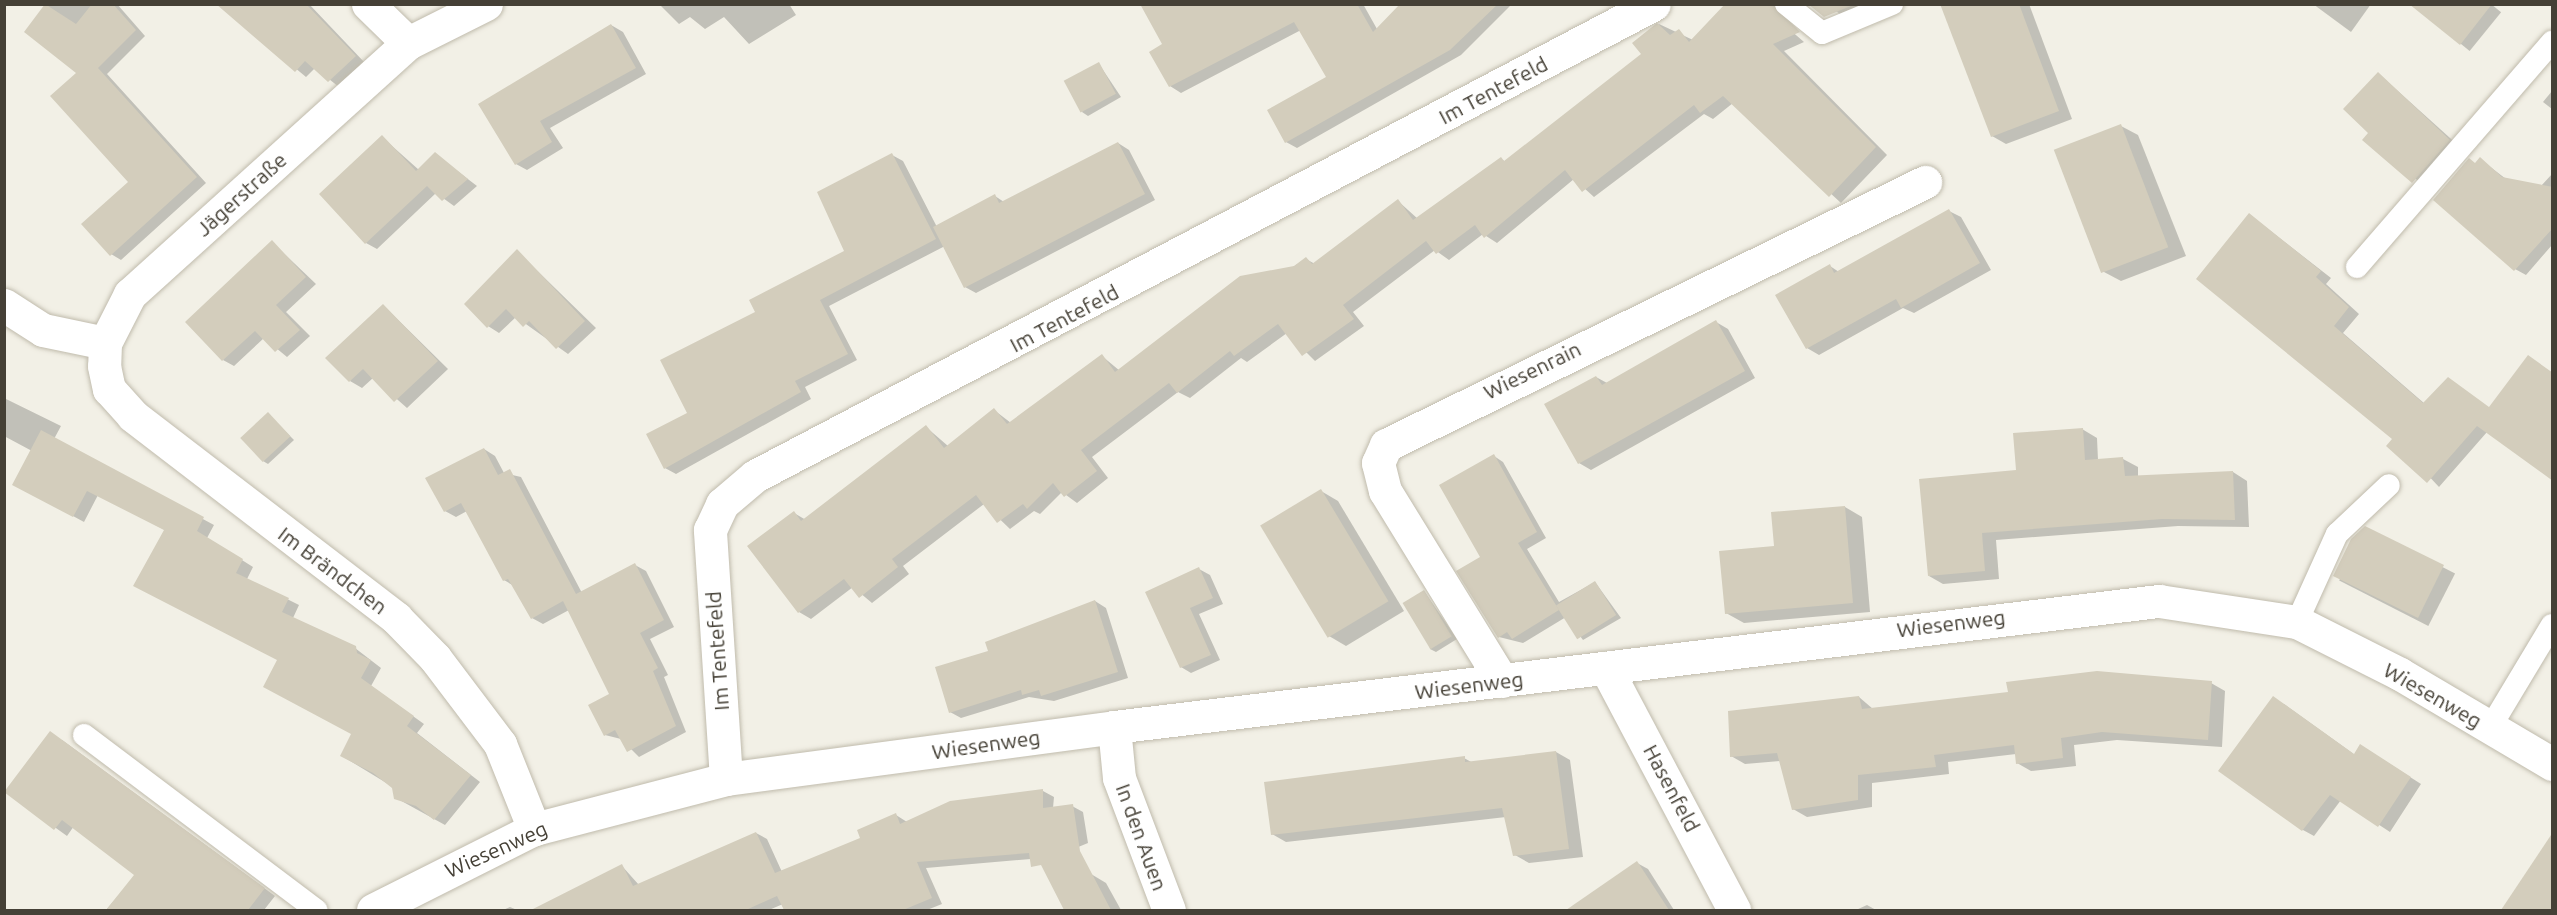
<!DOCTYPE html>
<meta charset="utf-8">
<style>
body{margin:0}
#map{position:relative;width:2557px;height:915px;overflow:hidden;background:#f2f0e6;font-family:Ubuntu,sans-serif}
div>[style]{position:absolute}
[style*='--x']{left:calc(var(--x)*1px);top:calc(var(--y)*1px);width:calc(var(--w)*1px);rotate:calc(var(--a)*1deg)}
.shadow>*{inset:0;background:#0003;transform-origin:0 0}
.building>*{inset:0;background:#d3cdbc;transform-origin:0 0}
.roads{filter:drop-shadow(0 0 2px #c0bbac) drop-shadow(0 0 2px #c0bbac)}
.lane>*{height:22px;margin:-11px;padding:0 11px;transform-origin:11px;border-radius:11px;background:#fff}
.street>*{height:33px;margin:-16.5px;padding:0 16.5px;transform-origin:16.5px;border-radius:16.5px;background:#fff}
span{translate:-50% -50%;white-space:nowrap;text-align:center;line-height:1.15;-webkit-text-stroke:6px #fff;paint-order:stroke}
.street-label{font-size:21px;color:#454036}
.frame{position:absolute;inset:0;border:6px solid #454036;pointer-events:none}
</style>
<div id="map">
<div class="shadow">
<i style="clip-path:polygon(47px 4px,117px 4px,145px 36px,107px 74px,206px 183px,121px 260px,111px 254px,130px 182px,78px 73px,26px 32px)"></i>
<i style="clip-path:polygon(218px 4px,309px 4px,365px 63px,339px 87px,315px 68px,306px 77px)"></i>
<i style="clip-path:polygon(659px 4px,789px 4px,796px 15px,749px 44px,724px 17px,705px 29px,690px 17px,679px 24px)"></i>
<i style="clip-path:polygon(1142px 4px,1363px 4px,1377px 29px,1403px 4px,1512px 4px,1461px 55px,1297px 148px,1286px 142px,1328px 78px,1301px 30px,1181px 93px,1170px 86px,1164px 45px)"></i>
<i style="clip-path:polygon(1760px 4px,1804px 42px,1784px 51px,1887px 155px,1841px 203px,1733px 103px,1713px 119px,1704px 114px,1594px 197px,1574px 179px,1497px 243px,1483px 234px,1449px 260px,1435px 250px,1353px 312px,1364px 326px,1315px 361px,1287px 333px,1247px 362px,1241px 358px,1190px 398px,1178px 392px,1092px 457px,1108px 478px,1077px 503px,1062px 492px,1040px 514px,1034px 511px,1010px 529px,984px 504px,903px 566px,909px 574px,872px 603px,853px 587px,811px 619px,799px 612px,794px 513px,806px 520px,926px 427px,948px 446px,994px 410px,1011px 423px,1102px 356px,1120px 371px,1306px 259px,1315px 264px,1398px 201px,1418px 219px,1501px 159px,1506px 162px,1643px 55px,1634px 43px,1659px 24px,1693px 40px)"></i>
<i style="clip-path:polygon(1829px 4px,1886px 4px,1847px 21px)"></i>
<i style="clip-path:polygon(1942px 4px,2029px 4px,2072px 119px,2006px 144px,1992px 136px)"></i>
<i style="clip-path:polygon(2313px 4px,2371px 4px,2351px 32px)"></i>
<i style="left:2491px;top:4px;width:13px;height:50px;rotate:39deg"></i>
<i style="clip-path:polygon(611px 25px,623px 32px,646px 74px,550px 128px,563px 148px,527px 170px,516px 164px,480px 104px)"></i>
<i style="clip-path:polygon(1099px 64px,1121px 97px,1088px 116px,1082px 112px)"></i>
<i style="clip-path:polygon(2379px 74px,2460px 147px,2425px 188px,2370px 133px)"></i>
<i style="clip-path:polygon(2552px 91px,2552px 109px,2543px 102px)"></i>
<i style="clip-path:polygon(2121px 126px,2138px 135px,2186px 256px,2121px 281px,2104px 272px)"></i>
<i style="clip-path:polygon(382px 137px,419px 170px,435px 154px,477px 186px,454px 206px,436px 193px,377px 249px,366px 243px)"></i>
<i style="clip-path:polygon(1118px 143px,1129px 150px,1155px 200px,976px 293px,965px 287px,945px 246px,829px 306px,857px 360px,805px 387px,811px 399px,676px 474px,665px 468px,689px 413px,757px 312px,846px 252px,892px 155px,903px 161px,937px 227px,995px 196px,1004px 202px)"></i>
<i style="clip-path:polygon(2480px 159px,2506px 179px,2541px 186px,2552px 174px,2552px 245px,2526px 275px,2515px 269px,2476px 164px)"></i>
<i style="clip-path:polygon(1949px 211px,1961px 217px,1991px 270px,1914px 313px,1903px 308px,1819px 355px,1807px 348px,1777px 296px,1830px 266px,1839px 272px)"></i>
<i style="clip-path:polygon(2250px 215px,2331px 278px,2326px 284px,2359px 314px,2343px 333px,2425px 404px,2490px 408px,2529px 357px,2552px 373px,2487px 432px,2439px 487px,2394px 439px)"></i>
<i style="clip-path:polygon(272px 242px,316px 284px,286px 312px,310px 336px,287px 357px,264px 338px,234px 366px,223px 360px)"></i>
<i style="clip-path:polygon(517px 251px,596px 328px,568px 354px,516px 317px,499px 333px,488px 326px)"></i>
<i style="clip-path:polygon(383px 305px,448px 369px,407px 408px,373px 378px,362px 388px,350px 381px)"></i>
<i style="clip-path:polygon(1716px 322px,1728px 329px,1755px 378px,1591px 470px,1579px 463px,1596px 377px,1607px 383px)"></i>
<i style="clip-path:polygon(4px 398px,61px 426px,54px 439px,214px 525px,207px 538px,253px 567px,247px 579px,299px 605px,293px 618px,355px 648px,381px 668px,371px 686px,424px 724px,417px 733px,480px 782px,445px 825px,396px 798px,393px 787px,342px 756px,353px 733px,279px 660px,165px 530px,98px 495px,84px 522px,25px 490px,32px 451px,4px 436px)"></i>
<i style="clip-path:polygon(268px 414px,294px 440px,268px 464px,263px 461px)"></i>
<i style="clip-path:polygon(2082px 429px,2097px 438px,2098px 460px,2123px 459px,2138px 467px,2138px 477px,2233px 472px,2247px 481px,2249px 527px,2178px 526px,1996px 540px,1999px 579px,1943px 584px,1929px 576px,2018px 471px)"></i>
<i style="clip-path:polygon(484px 449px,495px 456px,504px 473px,521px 477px,582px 593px,635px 565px,646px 571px,674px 627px,650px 639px,668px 675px,664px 677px,686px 732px,639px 757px,621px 739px,605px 735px,611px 695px,569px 610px,543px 624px,532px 618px,514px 586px,504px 580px,467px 511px,456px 517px,445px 511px)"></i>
<i style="clip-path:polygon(1494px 456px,1503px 462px,1546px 538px,1527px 549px,1559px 602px,1595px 582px,1621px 618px,1583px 640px,1566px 617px,1523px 643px,1499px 637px,1482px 558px)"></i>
<i style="clip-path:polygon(1321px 491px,1338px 501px,1404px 611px,1346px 646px,1329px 636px)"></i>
<i style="clip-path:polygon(1845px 507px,1862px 517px,1870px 612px,1744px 623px,1726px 613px,1776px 548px)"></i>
<i style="left:2366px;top:528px;width:100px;height:59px;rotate:27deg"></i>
<i style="clip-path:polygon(1199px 569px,1210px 575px,1223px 604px,1199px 614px,1220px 660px,1191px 673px,1181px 667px,1147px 592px)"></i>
<i style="clip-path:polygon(1424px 591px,1457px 639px,1436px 652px,1430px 649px)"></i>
<i style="clip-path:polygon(1095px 601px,1106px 608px,1128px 678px,1054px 701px,1029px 697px,961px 718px,950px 712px,990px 652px)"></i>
<i style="clip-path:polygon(2211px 683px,2225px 691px,2222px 747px,2117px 740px,2074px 745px,2076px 766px,2031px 771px,2017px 763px,2016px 754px,1948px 762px,1949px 774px,1872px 783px,1872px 807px,1807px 817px,1793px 809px,1780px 761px,1745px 764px,1731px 756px,1859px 697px,1873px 709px)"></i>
<i style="clip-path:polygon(2284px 704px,2355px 755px,2371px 752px,2421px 784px,2390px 832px,2341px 800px,2314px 836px,2303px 830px)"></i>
<i style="clip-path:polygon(62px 740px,275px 896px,264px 910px,106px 910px,136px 875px,74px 826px,67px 836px,6px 792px)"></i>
<i style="clip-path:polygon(1556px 752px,1570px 760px,1583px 857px,1529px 863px,1515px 855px,1506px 817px,1286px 842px,1272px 834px,1464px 758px,1473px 763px)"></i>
<i style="clip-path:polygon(1043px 791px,1054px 797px,1053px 808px,1072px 806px,1083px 812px,1088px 843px,1054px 857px,926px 868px,942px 904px,927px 910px,786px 910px,783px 904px,769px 910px,535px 910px,622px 866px,639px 885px,756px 833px,767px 839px,782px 872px,862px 839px,896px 815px,907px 822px)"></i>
<i style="clip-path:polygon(2547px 843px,2552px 846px,2552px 910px,2503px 910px)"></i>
<i style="clip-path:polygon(1637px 863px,1648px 869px,1674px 910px,1598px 910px,1594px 905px)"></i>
<i style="clip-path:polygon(1091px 874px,1106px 883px,1121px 910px,1066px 910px,1057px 893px)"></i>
<i style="clip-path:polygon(1867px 905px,1876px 910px,1856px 910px)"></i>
<i style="clip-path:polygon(510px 907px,517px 910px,503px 910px)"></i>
</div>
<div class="building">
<i style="clip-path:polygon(45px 4px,76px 24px,92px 4px,113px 4px,136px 30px,98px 68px,197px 177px,110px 256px,81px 224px,128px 182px,50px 96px,76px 73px,24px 32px)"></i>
<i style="clip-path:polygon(216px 4px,306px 4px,356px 56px,328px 82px,305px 61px,295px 72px)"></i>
<i style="clip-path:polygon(1140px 4px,1357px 4px,1373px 32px,1400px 4px,1498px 4px,1450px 50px,1285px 143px,1267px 110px,1326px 77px,1294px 22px,1169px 87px,1149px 52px,1162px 44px)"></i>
<i style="clip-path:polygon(1725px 4px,1773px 4px,1800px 32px,1773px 44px,1876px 147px,1829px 197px,1723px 96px,1700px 113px,1694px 105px,1582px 192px,1565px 170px,1484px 238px,1475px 225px,1436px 254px,1426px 241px,1343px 305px,1354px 319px,1302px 356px,1278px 324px,1234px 356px,1230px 351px,1177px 393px,1169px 383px,1081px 450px,1097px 471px,1064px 497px,1053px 483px,1027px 509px,1023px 504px,997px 523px,976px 495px,892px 559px,898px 567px,859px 598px,844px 579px,798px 613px,747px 546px,794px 511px,801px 521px,926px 425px,944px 448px,994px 408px,1007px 424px,1102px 354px,1115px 372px,1240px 276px,1294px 266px,1306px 257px,1312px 264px,1398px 199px,1413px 220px,1501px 157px,1504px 161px,1641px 54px,1632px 43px,1657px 23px,1670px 35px,1679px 29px,1689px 42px)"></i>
<i style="clip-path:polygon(1808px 4px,1856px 4px,1824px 17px)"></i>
<i style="clip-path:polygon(1940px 4px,2019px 4px,2059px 111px,1991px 137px)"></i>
<i style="clip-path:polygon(2409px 4px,2492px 4px,2460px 45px)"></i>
<i style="clip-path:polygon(611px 24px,636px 68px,540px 121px,552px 142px,515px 165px,478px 104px)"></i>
<i style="left:1099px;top:62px;width:36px;height:40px;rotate:62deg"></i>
<i style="clip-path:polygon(2378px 72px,2450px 140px,2412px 183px,2362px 140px,2368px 133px,2343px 109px)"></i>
<i style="left:2121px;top:124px;width:132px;height:72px;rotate:69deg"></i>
<i style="clip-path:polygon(382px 135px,416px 171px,435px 152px,468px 179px,442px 201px,427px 186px,365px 244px,319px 194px)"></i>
<i style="clip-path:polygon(1118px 142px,1145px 194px,964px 288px,933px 227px,995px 194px,999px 203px)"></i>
<i style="clip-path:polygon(892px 153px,936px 239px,820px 300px,848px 354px,795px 381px,801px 392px,664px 469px,646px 434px,687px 413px,660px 360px,755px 312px,749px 300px,844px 251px,817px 192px)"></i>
<i style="clip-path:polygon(2480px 157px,2502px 177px,2553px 187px,2553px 228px,2514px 271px,2433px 200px,2469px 158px,2475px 163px)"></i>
<i style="clip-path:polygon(1949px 209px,1980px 263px,1901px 308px,1896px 299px,1806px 349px,1775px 295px,1830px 264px,1834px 273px)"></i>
<i style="clip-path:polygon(2249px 213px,2321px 271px,2316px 277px,2349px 307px,2334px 326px,2423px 403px,2448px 377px,2489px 407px,2528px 355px,2553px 373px,2553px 481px,2477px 426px,2427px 483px,2386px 446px,2392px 439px,2196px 279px)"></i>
<i style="clip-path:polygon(272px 240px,306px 277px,276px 305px,300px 330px,275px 352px,255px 331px,222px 361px,185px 322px)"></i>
<i style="clip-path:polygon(517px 249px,585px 321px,556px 349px,529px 321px,523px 327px,506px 309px,487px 328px,464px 304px)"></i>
<i style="clip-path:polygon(383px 304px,438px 361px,394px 402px,363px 369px,349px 382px,325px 358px)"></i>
<i style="clip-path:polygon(1716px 320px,1745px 371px,1578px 464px,1544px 404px,1596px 376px,1602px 385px)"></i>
<i style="left:268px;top:412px;width:33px;height:38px;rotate:47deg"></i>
<i style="clip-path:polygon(2083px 428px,2085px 460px,2123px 457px,2125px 476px,2233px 471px,2235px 520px,2162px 519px,1982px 533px,1985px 571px,1928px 576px,1919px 479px,2016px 470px,2013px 433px)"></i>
<i style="clip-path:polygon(41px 430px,204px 517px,197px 531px,243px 559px,236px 573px,289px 598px,282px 612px,356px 646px,357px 653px,371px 660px,361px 678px,414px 716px,407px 726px,471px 775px,434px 820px,416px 806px,394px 799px,392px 788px,373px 773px,340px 756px,351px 734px,263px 687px,277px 660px,133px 586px,164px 530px,87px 491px,73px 517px,12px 485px)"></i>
<i style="clip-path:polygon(484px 448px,498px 475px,510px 469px,576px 594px,635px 563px,664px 620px,640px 633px,658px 668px,653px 671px,676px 726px,627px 752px,615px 730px,604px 736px,588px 705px,609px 694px,563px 601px,531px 619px,508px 579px,503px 581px,461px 503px,444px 512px,425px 478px)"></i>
<i style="clip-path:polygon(1494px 454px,1537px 532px,1518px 543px,1559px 610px,1512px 639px,1507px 632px,1498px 638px,1456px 571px,1480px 557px,1439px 485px)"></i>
<i style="left:1321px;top:489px;width:131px;height:71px;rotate:59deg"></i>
<i style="clip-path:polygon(1845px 506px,1853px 603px,1725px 614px,1719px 551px,1774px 546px,1771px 512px)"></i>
<i style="clip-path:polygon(2365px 526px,2444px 565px,2418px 618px,2333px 576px,2351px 539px)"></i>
<i style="clip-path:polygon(1199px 567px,1213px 598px,1190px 608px,1211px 655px,1180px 668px,1145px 592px)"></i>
<i style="left:1595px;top:581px;width:40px;height:46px;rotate:58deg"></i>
<i style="left:1424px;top:590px;width:54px;height:25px;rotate:59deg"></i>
<i style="clip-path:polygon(1095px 600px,1118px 672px,1041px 696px,1039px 690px,1022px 695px,1021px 690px,949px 713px,935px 667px,988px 651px,985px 642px)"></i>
<i style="clip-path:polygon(2097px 671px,2212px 681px,2208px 740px,2102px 732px,2061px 738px,2063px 758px,2016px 764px,2014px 745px,1934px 755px,1936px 767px,1858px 775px,1858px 800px,1792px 810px,1777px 753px,1730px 757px,1728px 711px,1859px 696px,1862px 709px,2008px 692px,2006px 682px)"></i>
<i style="clip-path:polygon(2273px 696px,2354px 754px,2360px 744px,2411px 777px,2378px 827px,2330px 795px,2302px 831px,2218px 771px)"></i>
<i style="clip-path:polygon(50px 731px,265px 888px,248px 910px,106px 910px,134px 875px,62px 820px,54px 830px,4px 792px)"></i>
<i style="clip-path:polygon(1556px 751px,1569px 849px,1513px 856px,1502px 808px,1271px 835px,1264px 782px,1465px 756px,1465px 762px)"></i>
<i style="clip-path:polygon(1043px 789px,1043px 808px,1073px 804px,1080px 851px,1111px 910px,1064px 910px,1041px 865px,1031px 867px,1029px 853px,917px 862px,932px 898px,903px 910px,784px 910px,777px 896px,746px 910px,531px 910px,622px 864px,633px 886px,756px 832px,775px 873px,860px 838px,857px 830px,896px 813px,900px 824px,950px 801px)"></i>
<i style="clip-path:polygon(2553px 832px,2553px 910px,2501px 910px)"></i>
<i style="clip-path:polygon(1637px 861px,1669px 910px,1566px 910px)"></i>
</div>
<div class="roads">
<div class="lane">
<i style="--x:1786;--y:4;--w:46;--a:38.9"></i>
<i style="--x:1822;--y:33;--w:76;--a:-22.5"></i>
<i style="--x:2357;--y:267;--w:298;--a:-49.1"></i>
<i style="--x:2297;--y:622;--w:97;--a:-65.6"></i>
<i style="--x:2337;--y:534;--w:71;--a:-43.3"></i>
<i style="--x:2490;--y:728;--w:120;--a:-59"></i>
<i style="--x:84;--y:735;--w:291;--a:37"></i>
</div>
<div class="street">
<i style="--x:368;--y:4;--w:56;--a:44.3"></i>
<i style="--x:486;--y:4;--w:87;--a:153.4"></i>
<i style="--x:408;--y:43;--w:375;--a:137.9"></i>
<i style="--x:130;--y:294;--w:55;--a:117"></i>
<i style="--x:105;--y:343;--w:23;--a:92"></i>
<i style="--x:104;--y:366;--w:24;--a:78"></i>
<i style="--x:109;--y:389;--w:36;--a:48"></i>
<i style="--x:133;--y:416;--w:332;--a:37.5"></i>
<i style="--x:396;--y:618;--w:56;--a:45.7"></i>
<i style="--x:435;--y:658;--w:108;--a:52.9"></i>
<i style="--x:500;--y:744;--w:92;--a:68.2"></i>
<i style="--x:4;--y:305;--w:46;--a:32.7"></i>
<i style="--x:43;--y:330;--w:63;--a:11.8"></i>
<i style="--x:1606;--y:668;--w:274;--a:62.1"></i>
<i style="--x:1502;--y:681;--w:223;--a:-121.6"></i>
<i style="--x:1385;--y:491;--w:29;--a:-104"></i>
<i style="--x:1378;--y:463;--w:20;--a:-66"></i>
<i style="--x:1386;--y:445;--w:600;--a:-26.01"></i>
<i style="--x:1114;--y:727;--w:51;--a:84.4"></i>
<i style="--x:1119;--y:778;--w:141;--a:69.3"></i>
<i style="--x:726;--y:779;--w:250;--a:-93.7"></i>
<i style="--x:710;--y:530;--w:29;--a:-65"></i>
<i style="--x:722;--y:504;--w:43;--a:-40.3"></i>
<i style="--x:755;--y:476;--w:1015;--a:-27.7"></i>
<i style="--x:373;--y:910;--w:180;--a:-26.7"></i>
<i style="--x:534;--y:829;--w:198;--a:-14.6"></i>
<i style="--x:726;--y:779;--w:391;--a:-7.6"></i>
<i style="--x:1114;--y:727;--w:1053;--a:-6.88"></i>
<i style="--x:2159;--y:601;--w:140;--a:8.7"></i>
<i style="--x:2297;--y:622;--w:115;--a:26.8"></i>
<i style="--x:2400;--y:674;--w:177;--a:30.6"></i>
</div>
</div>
<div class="street-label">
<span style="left:1493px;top:90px;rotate:-28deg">Im Tentefeld</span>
<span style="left:241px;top:194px;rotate:-42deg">Jägerstraße</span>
<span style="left:1064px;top:318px;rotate:-28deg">Im Tentefeld</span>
<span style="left:1532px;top:370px;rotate:-26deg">Wiesenrain</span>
<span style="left:333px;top:570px;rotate:37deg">Im Brändchen</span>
<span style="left:1951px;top:623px;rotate:-7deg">Wiesenweg</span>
<span style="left:717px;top:651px;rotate:-94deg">Im Tentefeld</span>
<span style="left:1469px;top:685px;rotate:-7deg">Wiesenweg</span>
<span style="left:2433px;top:695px;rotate:30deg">Wiesenweg</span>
<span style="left:986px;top:744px;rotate:-8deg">Wiesenweg</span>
<span style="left:1672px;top:788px;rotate:62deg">Hasenfeld</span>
<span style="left:1142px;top:837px;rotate:70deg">In den Auen</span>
<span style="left:496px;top:849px;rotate:-24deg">Wiesenweg</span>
</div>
<div class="frame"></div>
</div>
